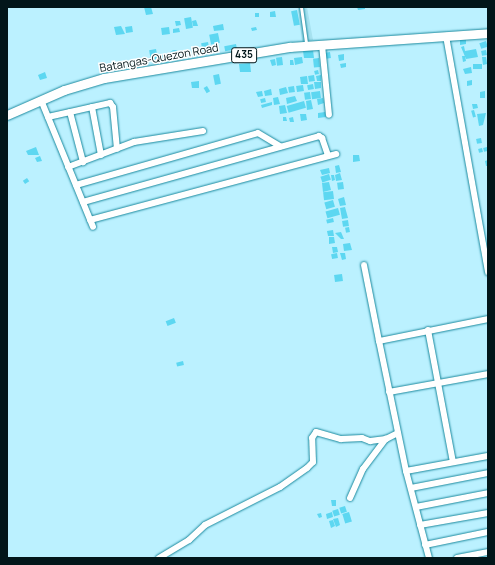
<!DOCTYPE html>
<style>
body{margin:0}
#map{position:relative;width:495px;height:565px;overflow:hidden;background:#bbf1ff;font-family:Manrope,sans-serif}
div>[style]{position:absolute}
[style*='--x']{left:calc(var(--x)*1px);top:calc(var(--y)*1px);width:calc(var(--w)*1px);rotate:calc(var(--a)*1deg)}
.built>*{inset:0;background:#a7e2f0}
.building>*{inset:0;background:#5dd7f1;transform-origin:0 0}
.round{border-radius:50%}
.roads{filter:drop-shadow(0 0 1px #1a899e) drop-shadow(0 0 1px #1a899e)}
.lane>*{height:3px;margin:-1.5px;padding:0 1.5px;transform-origin:1.5px;border-radius:1.5px;background:#fff}
.street>*{height:6px;margin:-3px;padding:0 3px;transform-origin:3px;border-radius:3px;background:#fff}
.primary>*{height:9px;margin:-4.5px;padding:0 4.5px;transform-origin:4.5px;border-radius:4.5px;background:#fff}
span{translate:-50% -50%;white-space:nowrap;text-align:center;line-height:1.15;-webkit-text-stroke:3px #fff;paint-order:stroke}
.shield-label span{padding:1px 3px;background:#fff;border:1px solid;border-radius:3px;-webkit-text-stroke-width:0}
.shield-label{font-size:10px;color:#02161a;font-weight:700}
.street-label{font-size:11px;color:#02161a}
.frame{position:absolute;inset:0;border:8px solid #02161a;pointer-events:none}
</style>
<div id="map">
<div class="built">
<i style="clip-path:polygon(298px 7px,307px 7px,313px 40px,302px 41px)"></i>
</div>
<div class="building">
<i style="clip-path:polygon(144px 7px,151px 7px,153px 14px,146px 15px)"></i>
<i style="clip-path:polygon(357px 7px,365px 7px,365px 9px,358px 10px)"></i>
<i style="left:297px;top:10px;width:15px;height:6px;rotate:79deg"></i>
<i style="clip-path:polygon(275px 11px,276px 17px,270px 17px,270px 12px)"></i>
<i style="left:255px;top:13px;width:4px;height:4px"></i>
<i style="left:191px;top:17px;width:11px;height:7px;rotate:80deg"></i>
<i style="clip-path:polygon(196px 20px,198px 26px,193px 26px,192px 21px)"></i>
<i style="clip-path:polygon(175px 21px,180px 21px,181px 25px,176px 26px)"></i>
<i style="clip-path:polygon(223px 24px,224px 30px,214px 31px,213px 26px)"></i>
<i style="clip-path:polygon(121px 26px,125px 34px,116px 35px,114px 27px)"></i>
<i style="left:132px;top:26px;width:6px;height:7px;rotate:81deg"></i>
<i style="left:169px;top:27px;width:7px;height:8px;rotate:82deg"></i>
<i style="clip-path:polygon(256px 27px,257px 30px,252px 31px,251px 28px)"></i>
<i style="clip-path:polygon(179px 28px,180px 32px,173px 33px,173px 29px)"></i>
<i style="left:218px;top:33px;width:10px;height:9px;rotate:79deg"></i>
<i style="clip-path:polygon(466px 39px,466px 44px,460px 45px,460px 40px)"></i>
<i style="left:486px;top:41px;width:6px;height:7px;rotate:72deg"></i>
<i style="left:208px;top:42px;width:11px;height:7px;rotate:80deg"></i>
<i style="left:236px;top:44px;width:5px;height:12px;rotate:79deg"></i>
<i style="clip-path:polygon(464px 46px,465px 51px,476px 49px,478px 57px,466px 59px,461px 47px)"></i>
<i style="left:156px;top:49px;width:11px;height:7px;rotate:80deg"></i>
<i class="round" style="left:169.5px;top:49.5px;width:9px;height:9px"></i>
<i style="clip-path:polygon(313px 50px,314px 58px,304px 58px,303px 51px)"></i>
<i style="left:486px;top:50px;width:5px;height:5px;rotate:79deg"></i>
<i style="left:330px;top:52px;width:6px;height:5px;rotate:81deg"></i>
<i style="clip-path:polygon(169px 53px,171px 61px,166px 63px,164px 55px)"></i>
<i style="clip-path:polygon(344px 54px,344px 60px,339px 61px,338px 55px)"></i>
<i style="left:163px;top:55px;width:5px;height:5px;rotate:79deg"></i>
<i style="clip-path:polygon(462px 56px,465px 56px,466px 61px,463px 62px)"></i>
<i style="left:282px;top:57px;width:8px;height:6px;rotate:83deg"></i>
<i style="clip-path:polygon(302px 57px,303px 63px,295px 65px,294px 58px)"></i>
<i style="clip-path:polygon(482px 57px,486px 57px,487px 64px,483px 65px)"></i>
<i style="left:319px;top:58px;width:9px;height:6px;rotate:84deg"></i>
<i style="clip-path:polygon(275px 59px,276px 65px,272px 66px,270px 60px)"></i>
<i style="clip-path:polygon(290px 60px,293px 60px,294px 65px,290px 65px)"></i>
<i style="clip-path:polygon(250px 63px,251px 72px,240px 72px,239px 64px)"></i>
<i style="clip-path:polygon(346px 63px,346px 67px,341px 68px,340px 64px)"></i>
<i style="left:482px;top:64px;width:5px;height:9px;rotate:90deg"></i>
<i style="clip-path:polygon(471px 67px,472px 73px,465px 74px,463px 69px)"></i>
<i style="left:318px;top:70px;width:4px;height:4px;rotate:76deg"></i>
<i style="clip-path:polygon(45px 72px,47px 78px,40px 80px,38px 75px)"></i>
<i style="left:219px;top:74px;width:10px;height:6px;rotate:79deg"></i>
<i style="left:314px;top:75px;width:6px;height:6px;rotate:81deg"></i>
<i style="clip-path:polygon(321px 75px,321px 81px,317px 81px,316px 76px)"></i>
<i style="clip-path:polygon(307px 76px,308px 84px,301px 84px,300px 77px)"></i>
<i style="clip-path:polygon(472px 80px,472px 85px,467px 86px,467px 81px)"></i>
<i style="clip-path:polygon(199px 81px,199px 88px,192px 88px,191px 82px)"></i>
<i style="clip-path:polygon(314px 82px,321px 82px,321px 88px,315px 89px)"></i>
<i style="left:313px;top:84px;width:5px;height:6px;rotate:79deg"></i>
<i style="left:303px;top:85px;width:6px;height:7px;rotate:81deg"></i>
<i style="left:207px;top:86px;width:6px;height:4px;rotate:59deg"></i>
<i style="left:294px;top:86px;width:6px;height:6px;rotate:81deg"></i>
<i style="clip-path:polygon(286px 87px,288px 93px,280px 95px,279px 89px)"></i>
<i style="clip-path:polygon(271px 89px,272px 95px,265px 96px,264px 91px)"></i>
<i style="clip-path:polygon(262px 91px,263px 96px,258px 97px,256px 92px)"></i>
<i style="left:320px;top:91px;width:7px;height:9px;rotate:82deg"></i>
<i style="clip-path:polygon(485px 91px,485px 98px,480px 98px,480px 92px)"></i>
<i style="left:310px;top:92px;width:7px;height:6px;rotate:82deg"></i>
<i style="clip-path:polygon(295px 96px,297px 101px,287px 104px,286px 98px)"></i>
<i style="clip-path:polygon(278px 97px,280px 104px,274px 105px,273px 98px)"></i>
<i style="left:265px;top:98px;width:4px;height:5px;rotate:76deg"></i>
<i style="clip-path:polygon(323px 98px,324px 103px,318px 105px,317px 99px)"></i>
<i style="clip-path:polygon(311px 100px,313px 109px,307px 110px,306px 101px)"></i>
<i style="left:304px;top:101px;width:7px;height:18px;rotate:74deg"></i>
<i style="clip-path:polygon(272px 102px,272px 105px,262px 108px,261px 105px)"></i>
<i style="clip-path:polygon(472px 104px,477px 104px,478px 108px,473px 109px)"></i>
<i style="clip-path:polygon(285px 105px,287px 113px,280px 114px,279px 106px)"></i>
<i style="left:474px;top:110px;width:7px;height:3px;rotate:74deg"></i>
<i style="clip-path:polygon(325px 112px,326px 117px,318px 118px,318px 113px)"></i>
<i style="clip-path:polygon(486px 113px,483px 125px,479px 126px,477px 114px)"></i>
<i style="clip-path:polygon(300px 114px,306px 114px,307px 120px,301px 121px)"></i>
<i style="clip-path:polygon(283px 117px,286px 117px,287px 121px,283px 121px)"></i>
<i style="clip-path:polygon(293px 117px,294px 122px,290px 122px,289px 118px)"></i>
<i style="left:481px;top:138px;width:5px;height:5px;rotate:79deg"></i>
<i style="clip-path:polygon(36px 147px,39px 155px,28px 155px,26px 151px)"></i>
<i style="left:487px;top:147px;width:4px;height:4px;rotate:76deg"></i>
<i style="left:482px;top:148px;width:4px;height:4px;rotate:76deg"></i>
<i style="clip-path:polygon(353px 155px,359px 155px,360px 161px,353px 162px)"></i>
<i style="clip-path:polygon(40px 156px,42px 161px,37px 162px,35px 158px)"></i>
<i style="clip-path:polygon(488px 160px,488px 166px,486px 166px,485px 161px)"></i>
<i style="clip-path:polygon(339px 165px,341px 172px,336px 173px,335px 166px)"></i>
<i style="clip-path:polygon(329px 168px,330px 173px,322px 175px,320px 170px)"></i>
<i style="clip-path:polygon(340px 173px,342px 180px,336px 181px,335px 175px)"></i>
<i style="left:329px;top:174px;width:6px;height:9px;rotate:72deg"></i>
<i style="clip-path:polygon(331px 175px,334px 175px,335px 180px,332px 181px)"></i>
<i style="left:27px;top:178px;width:4px;height:5px;rotate:56deg"></i>
<i style="clip-path:polygon(329px 182px,331px 190px,323px 192px,322px 183px)"></i>
<i style="left:343px;top:182px;width:7px;height:6px;rotate:82deg"></i>
<i style="left:333px;top:191px;width:8px;height:10px;rotate:83deg"></i>
<i style="clip-path:polygon(344px 197px,346px 205px,340px 206px,338px 199px)"></i>
<i style="left:333px;top:200px;width:7px;height:9px;rotate:74deg"></i>
<i style="clip-path:polygon(345px 207px,348px 218px,342px 219px,340px 208px)"></i>
<i style="left:338px;top:208px;width:7px;height:13px;rotate:74deg"></i>
<i style="left:333px;top:218px;width:4px;height:7px;rotate:76deg"></i>
<i style="left:348px;top:220px;width:6px;height:6px;rotate:81deg"></i>
<i style="left:349px;top:227px;width:5px;height:4px;rotate:79deg"></i>
<i style="clip-path:polygon(333px 230px,334px 236px,328px 236px,327px 231px)"></i>
<i style="clip-path:polygon(341px 232px,344px 239px,341px 239px,335px 233px)"></i>
<i style="clip-path:polygon(329px 237px,334px 237px,335px 243px,329px 244px)"></i>
<i style="clip-path:polygon(350px 243px,352px 250px,344px 251px,343px 244px)"></i>
<i style="clip-path:polygon(332px 247px,337px 247px,338px 252px,333px 253px)"></i>
<i style="left:337px;top:253px;width:5px;height:6px;rotate:79deg"></i>
<i style="clip-path:polygon(340px 253px,345px 253px,346px 259px,342px 260px)"></i>
<i style="left:342px;top:274px;width:7px;height:8px;rotate:82deg"></i>
<i style="left:174px;top:318px;width:5px;height:9px;rotate:68deg"></i>
<i style="left:183px;top:361px;width:4px;height:7px;rotate:76deg"></i>
<i style="clip-path:polygon(331px 500px,336px 500px,336px 506px,332px 506px)"></i>
<i style="left:345px;top:506px;width:6px;height:6px;rotate:72deg"></i>
<i style="left:338px;top:509px;width:6px;height:6px;rotate:72deg"></i>
<i style="clip-path:polygon(332px 512px,333px 517px,327px 519px,326px 514px)"></i>
<i style="left:349px;top:512px;width:10px;height:7px;rotate:73deg"></i>
<i style="clip-path:polygon(321px 513px,322px 517px,319px 518px,317px 514px)"></i>
<i style="clip-path:polygon(338px 518px,340px 525px,336px 527px,333px 519px)"></i>
<i style="clip-path:polygon(333px 520px,335px 526px,331px 528px,329px 521px)"></i>
</div>
<div class="roads">
<div class="lane">
<i style="--x:301;--y:7;--w:37;--a:82"></i>
</div>
<div class="street">
<i style="--x:446;--y:36;--w:240;--a:79.9"></i>
<i style="--x:322;--y:45;--w:70;--a:84.3"></i>
<i style="--x:41;--y:100;--w:137;--a:67.7"></i>
<i style="--x:92;--y:107;--w:49;--a:79.4"></i>
<i style="--x:70;--y:112;--w:52;--a:75.4"></i>
<i style="--x:48;--y:117;--w:64;--a:-12.7"></i>
<i style="--x:110;--y:103;--w:5;--a:53"></i>
<i style="--x:113;--y:107;--w:42;--a:84.6"></i>
<i style="--x:68;--y:167;--w:71;--a:-20.7"></i>
<i style="--x:134;--y:142;--w:70;--a:-9.1"></i>
<i style="--x:76;--y:185;--w:189;--a:-15.9"></i>
<i style="--x:258;--y:133;--w:26;--a:31"></i>
<i style="--x:83;--y:202;--w:245;--a:-15.6"></i>
<i style="--x:319;--y:136;--w:4;--a:34"></i>
<i style="--x:322;--y:138;--w:18;--a:71"></i>
<i style="--x:90;--y:220;--w:255;--a:-15"></i>
<i style="--x:364;--y:265;--w:77;--a:78.8"></i>
<i style="--x:428;--y:330;--w:134;--a:79.3"></i>
<i style="--x:389;--y:392;--w:101;--a:-10.3"></i>
<i style="--x:406;--y:471;--w:83;--a:-10.4"></i>
<i style="--x:411;--y:488;--w:78;--a:-11"></i>
<i style="--x:350;--y:498;--w:32;--a:-66"></i>
<i style="--x:363;--y:469;--w:38;--a:-53"></i>
<i style="--x:416;--y:507;--w:73;--a:-11"></i>
<i style="--x:420;--y:525;--w:69;--a:-10"></i>
<i style="--x:425;--y:545;--w:64;--a:-11.7"></i>
<i style="--x:159;--y:558;--w:35;--a:-31"></i>
<i style="--x:189;--y:540;--w:22;--a:-43"></i>
<i style="--x:205;--y:525;--w:84;--a:-26.9"></i>
<i style="--x:280;--y:487;--w:33;--a:-35"></i>
<i style="--x:307;--y:468;--w:8;--a:-45"></i>
<i style="--x:313;--y:462;--w:24;--a:-92"></i>
<i style="--x:312;--y:438;--w:7;--a:-56"></i>
<i style="--x:316;--y:432;--w:26;--a:16"></i>
<i style="--x:341;--y:439;--w:21;--a:-3"></i>
<i style="--x:362;--y:438;--w:9;--a:21"></i>
<i style="--x:370;--y:441;--w:16;--a:-7"></i>
<i style="--x:386;--y:439;--w:13;--a:-27"></i>
<i style="--x:429;--y:558;--w:90;--a:-104.8"></i>
<i style="--x:406;--y:471;--w:133;--a:-101.7"></i>
<i style="--x:379;--y:341;--w:111;--a:-11.4"></i>
<i style="--x:457;--y:558;--w:32;--a:-11"></i>
</div>
<div class="primary">
<i style="--x:7;--y:115;--w:62;--a:-23.7"></i>
<i style="--x:64;--y:90;--w:42;--a:-16.7"></i>
<i style="--x:104;--y:78;--w:189;--a:-9.5"></i>
<i style="--x:290;--y:47;--w:198;--a:-4"></i>
</div>
</div>
<div class="shield-label">
<span style="left:244px;top:55px">435</span>
</div>
<div class="street-label">
<span style="left:159px;top:58px;rotate:-10deg">Batangas-Quezon Road</span>
</div>
<div class="frame"></div>
</div>
